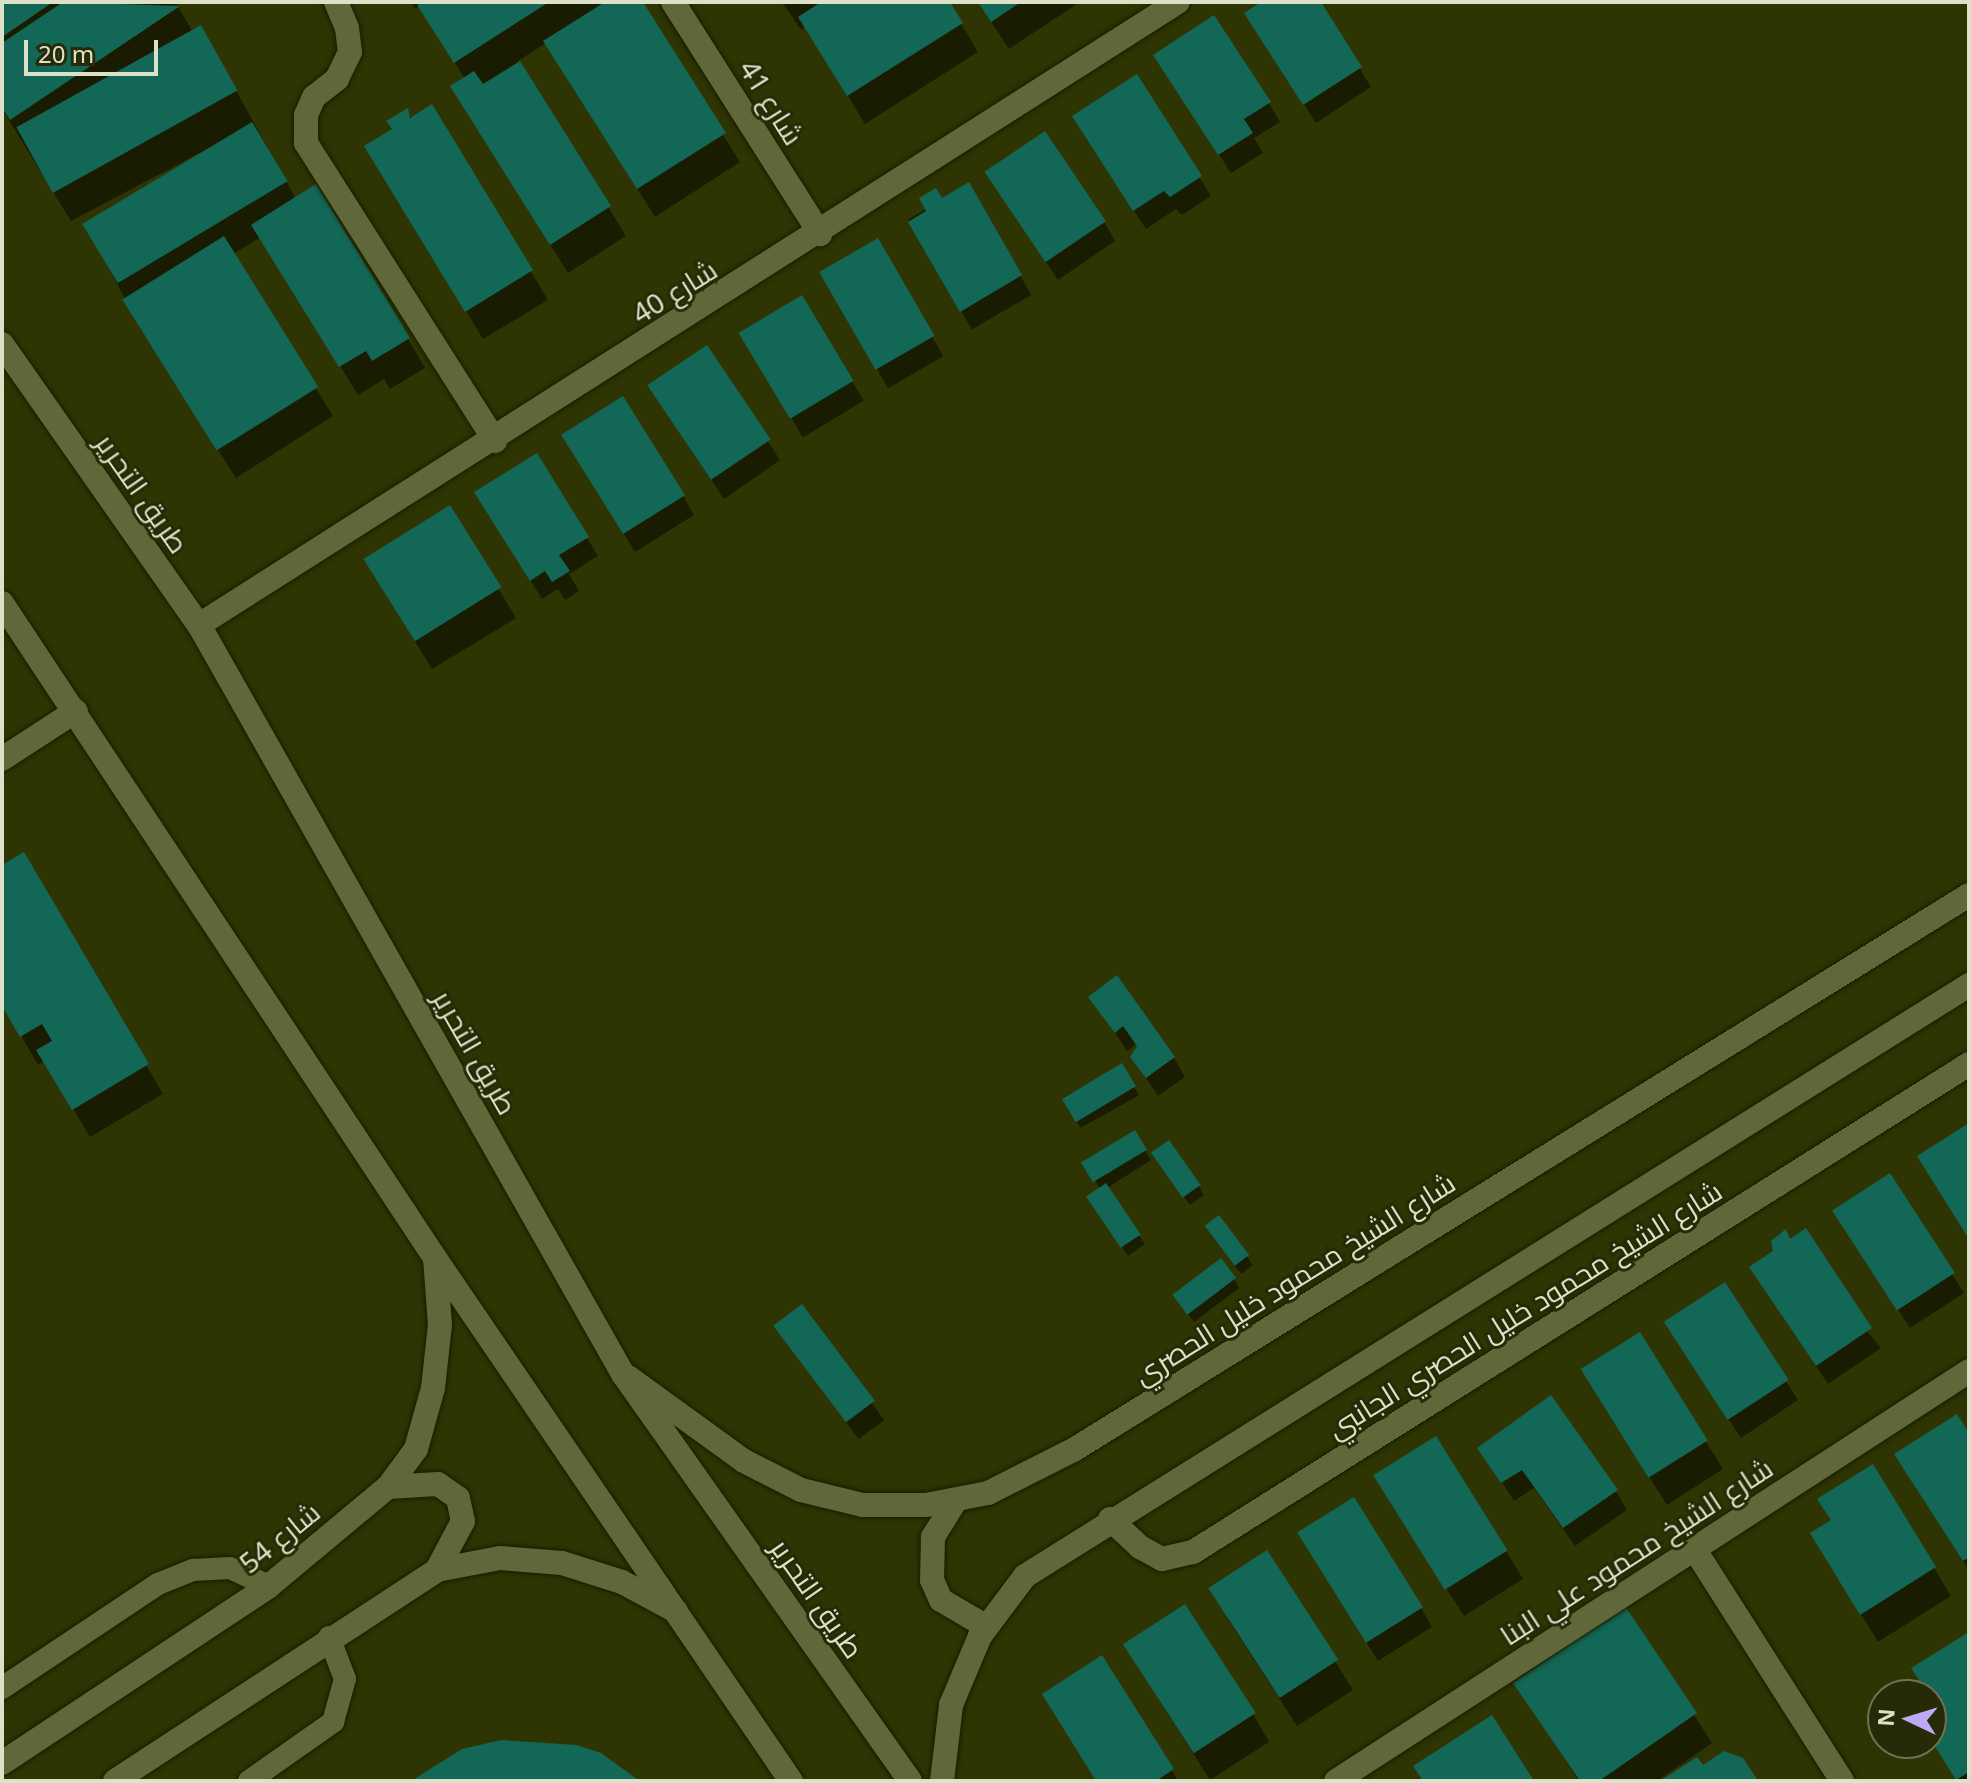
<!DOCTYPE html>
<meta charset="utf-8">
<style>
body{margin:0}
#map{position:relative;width:1971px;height:1783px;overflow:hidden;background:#2f3502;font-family:"Noto Sans",Cairo,sans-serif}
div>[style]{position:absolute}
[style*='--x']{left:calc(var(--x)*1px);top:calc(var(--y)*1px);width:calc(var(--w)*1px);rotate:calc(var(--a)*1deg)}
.shadow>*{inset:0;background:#0007;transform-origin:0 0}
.building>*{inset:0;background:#136757;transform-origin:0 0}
.roads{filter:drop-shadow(0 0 2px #181c00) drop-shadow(0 0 2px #181c00)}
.lane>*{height:22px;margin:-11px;padding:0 11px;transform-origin:11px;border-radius:11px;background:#606738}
.street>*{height:24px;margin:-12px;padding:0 12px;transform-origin:12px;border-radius:12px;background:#606738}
.secondary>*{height:24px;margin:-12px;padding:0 12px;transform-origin:12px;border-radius:12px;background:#606738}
span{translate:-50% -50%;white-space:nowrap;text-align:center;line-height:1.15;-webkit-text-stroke:6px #262a06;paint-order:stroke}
.street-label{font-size:28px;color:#dce1c7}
.frame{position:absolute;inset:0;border:4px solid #dce1c7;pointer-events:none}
.north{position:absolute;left:1867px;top:1679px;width:80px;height:80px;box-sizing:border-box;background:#262a06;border:2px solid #6f7353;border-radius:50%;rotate:274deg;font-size:22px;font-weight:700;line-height:32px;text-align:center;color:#dce1c7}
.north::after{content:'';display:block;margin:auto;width:28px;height:36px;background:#bea9f5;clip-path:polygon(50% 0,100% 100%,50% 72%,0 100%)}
.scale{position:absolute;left:24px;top:40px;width:134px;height:36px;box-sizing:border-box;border:4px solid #dce1c7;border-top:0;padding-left:10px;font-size:24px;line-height:28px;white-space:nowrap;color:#dce1c7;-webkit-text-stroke:6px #262a06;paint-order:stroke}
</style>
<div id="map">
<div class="shadow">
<i style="clip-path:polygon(2px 2px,175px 2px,193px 32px,217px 56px,296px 199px,408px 339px,425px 368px,390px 389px,384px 379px,358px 395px,261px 237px,233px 254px,333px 416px,236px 478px,141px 330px,103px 256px,243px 130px,71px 221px,2px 109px)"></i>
<i style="clip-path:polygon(411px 2px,640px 2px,740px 162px,655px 217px,546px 43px,518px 61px,626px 236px,568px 273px,469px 115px,465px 79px,420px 6px,415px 9px)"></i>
<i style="clip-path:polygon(782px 2px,948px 2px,978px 52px,865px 124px,806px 27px,801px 30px)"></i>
<i style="clip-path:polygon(978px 2px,1076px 2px,1077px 4px,1009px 49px)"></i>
<i style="clip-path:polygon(1265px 2px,1319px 2px,1371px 87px,1316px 123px,1258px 32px)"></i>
<i style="clip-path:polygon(1167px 74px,1269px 103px,1280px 122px,1254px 138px,1263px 153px,1231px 173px)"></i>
<i style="clip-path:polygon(1136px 77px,1211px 196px,1182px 215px,1176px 209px,1146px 229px,1086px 136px)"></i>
<i style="clip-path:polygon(432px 107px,548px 300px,483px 339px,383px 175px,394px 130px,407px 111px,412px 119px)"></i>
<i style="left:968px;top:185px;width:127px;height:69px;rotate:60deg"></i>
<i style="clip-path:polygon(999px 192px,1104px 222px,1115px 241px,1058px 280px)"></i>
<i style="left:877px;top:241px;width:133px;height:64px;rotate:60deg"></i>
<i style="left:802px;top:298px;width:120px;height:71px;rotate:59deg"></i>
<i style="clip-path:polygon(707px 347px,780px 460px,724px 499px,661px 405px)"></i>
<i style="clip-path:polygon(575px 455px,683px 496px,694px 515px,635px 552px)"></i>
<i style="clip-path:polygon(450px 508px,516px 618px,432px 669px,382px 588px)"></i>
<i style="clip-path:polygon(488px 512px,587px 538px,598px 556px,569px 574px,579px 591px,565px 600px,558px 589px,542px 599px)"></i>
<i style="clip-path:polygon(23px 855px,163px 1094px,90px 1137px,45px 1061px,38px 1065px,2px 1003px,2px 867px)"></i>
<i style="clip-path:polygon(1091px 997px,1174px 1058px,1185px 1077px,1158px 1096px,1132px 1057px,1139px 1048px,1136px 1044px,1127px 1051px)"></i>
<i style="left:1122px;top:1065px;width:35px;height:67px;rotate:61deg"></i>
<i style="clip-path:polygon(1134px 1133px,1151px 1160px,1107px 1188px,1145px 1244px,1128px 1256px,1094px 1206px,1100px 1189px,1086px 1165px)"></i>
<i style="clip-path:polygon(1159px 1163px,1199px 1186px,1204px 1195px,1190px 1205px)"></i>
<i style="clip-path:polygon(1890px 1175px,1964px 1293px,1910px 1328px,1846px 1230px)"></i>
<i style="clip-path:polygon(1218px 1218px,1253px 1265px,1241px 1274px,1212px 1236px)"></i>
<i style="clip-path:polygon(1791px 1241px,1881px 1348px,1828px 1384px,1763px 1287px)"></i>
<i style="clip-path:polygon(1234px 1279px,1239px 1288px,1194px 1322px,1180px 1304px)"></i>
<i style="clip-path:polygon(1724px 1285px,1798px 1400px,1741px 1438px,1677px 1342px)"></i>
<i style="left:802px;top:1307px;width:140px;height:32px;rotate:54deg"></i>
<i style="clip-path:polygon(1639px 1335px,1723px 1469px,1667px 1505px,1600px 1399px)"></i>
<i style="clip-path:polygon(1969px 1437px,1969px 1570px,1913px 1483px)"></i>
<i style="clip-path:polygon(1480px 1448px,1616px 1491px,1627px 1510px,1575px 1546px,1534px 1488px,1514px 1501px)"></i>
<i style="clip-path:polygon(1393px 1505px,1506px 1551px,1523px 1579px,1464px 1616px)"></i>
<i style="clip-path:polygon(1267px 1553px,1353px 1690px,1297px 1726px,1227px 1618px)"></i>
<i style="clip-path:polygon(1311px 1553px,1421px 1608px,1432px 1627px,1378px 1661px)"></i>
<i style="clip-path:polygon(1829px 1562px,1934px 1568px,1951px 1596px,1878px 1642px)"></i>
<i style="clip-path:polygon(1625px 1609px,1712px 1743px,1657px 1781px,1579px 1781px,1516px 1684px)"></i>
<i style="clip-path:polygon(1969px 1634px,1969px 1781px,1957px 1781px,1931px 1739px,1931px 1695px,1915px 1695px,1921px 1681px)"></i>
<i style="clip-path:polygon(1101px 1658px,1172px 1770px,1178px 1781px,1097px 1781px)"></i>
<i style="clip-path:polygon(1142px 1673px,1253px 1714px,1269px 1742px,1210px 1780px)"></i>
</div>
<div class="building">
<i style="clip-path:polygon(2px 2px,53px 2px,2px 37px)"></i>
<i style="clip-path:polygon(63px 2px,180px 6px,10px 120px,2px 108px,2px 43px)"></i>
<i style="clip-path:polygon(421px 2px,549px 2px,454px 63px,417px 5px)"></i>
<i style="clip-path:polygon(605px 2px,643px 2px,726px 133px,637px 189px,543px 41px)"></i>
<i style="clip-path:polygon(821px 2px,950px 2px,963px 23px,847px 96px,798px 17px)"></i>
<i style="clip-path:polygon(978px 2px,1021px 2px,991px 22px)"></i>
<i style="clip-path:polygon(1261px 2px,1321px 2px,1362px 67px,1303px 105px,1244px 13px)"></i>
<i style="clip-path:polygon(1214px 15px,1271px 102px,1244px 119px,1253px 133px,1218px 155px,1153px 55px)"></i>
<i style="left:201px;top:25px;width:75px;height:211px;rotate:61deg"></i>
<i style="clip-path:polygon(520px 61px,611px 206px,550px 245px,450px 86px,474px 71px,483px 84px)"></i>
<i style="clip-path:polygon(1137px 74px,1202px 176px,1170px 197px,1164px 191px,1133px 211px,1072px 116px)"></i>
<i style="clip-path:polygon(432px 104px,533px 270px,465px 312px,364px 146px,392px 129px,386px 121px,408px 108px,410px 118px)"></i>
<i style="left:252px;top:122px;width:69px;height:198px;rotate:59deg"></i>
<i style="left:1045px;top:131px;width:109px;height:73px;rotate:56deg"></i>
<i style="clip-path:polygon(969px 182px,1022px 275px,960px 312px,908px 222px,926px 211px,919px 198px,936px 188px,942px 198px)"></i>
<i style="clip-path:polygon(316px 184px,410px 338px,372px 361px,366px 351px,339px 367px,251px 225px)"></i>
<i style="left:224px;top:236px;width:178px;height:120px;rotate:58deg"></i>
<i style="left:878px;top:238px;width:113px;height:68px;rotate:60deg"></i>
<i style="left:802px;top:295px;width:100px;height:74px;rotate:59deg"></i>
<i style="left:707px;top:345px;width:114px;height:72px;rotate:56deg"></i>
<i style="left:623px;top:396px;width:117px;height:73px;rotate:58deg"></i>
<i style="clip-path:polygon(537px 453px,589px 537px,559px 555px,570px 571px,552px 582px,545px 571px,530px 581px,474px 492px)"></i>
<i style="left:450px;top:505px;width:97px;height:102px;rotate:58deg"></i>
<i style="clip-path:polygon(24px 852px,149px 1064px,72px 1110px,36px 1050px,52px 1041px,42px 1024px,20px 1037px,2px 1006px,2px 865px)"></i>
<i style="clip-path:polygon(1117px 975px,1175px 1057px,1146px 1078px,1130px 1057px,1137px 1046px,1123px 1026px,1115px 1033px,1088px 997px)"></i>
<i style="left:1122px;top:1063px;width:27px;height:70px;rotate:59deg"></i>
<i style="clip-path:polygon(1969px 1123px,1969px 1239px,1917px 1156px)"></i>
<i style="left:1135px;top:1130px;width:23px;height:63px;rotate:59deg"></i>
<i style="left:1169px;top:1140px;width:55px;height:22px;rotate:55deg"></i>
<i style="left:1890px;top:1173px;width:119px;height:69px;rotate:57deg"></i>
<i style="left:1106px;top:1183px;width:62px;height:24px;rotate:56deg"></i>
<i style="left:1219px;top:1215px;width:50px;height:18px;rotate:53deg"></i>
<i style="clip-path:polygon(1806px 1228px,1872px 1328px,1816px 1366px,1749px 1267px,1773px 1251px,1771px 1241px,1786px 1229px,1790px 1239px)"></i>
<i style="left:1221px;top:1258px;width:25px;height:61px;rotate:53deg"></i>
<i style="left:1725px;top:1282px;width:117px;height:73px;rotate:57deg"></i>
<i style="left:802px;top:1304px;width:121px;height:36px;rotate:53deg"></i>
<i style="left:1640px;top:1332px;width:128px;height:70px;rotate:58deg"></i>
<i style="clip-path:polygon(1551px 1395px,1618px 1490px,1563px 1528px,1522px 1470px,1501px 1483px,1477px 1448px)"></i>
<i style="clip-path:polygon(1957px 1414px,1969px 1433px,1969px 1557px,1963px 1561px,1894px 1454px)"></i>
<i style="left:1436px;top:1436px;width:135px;height:74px;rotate:58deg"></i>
<i style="clip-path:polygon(1873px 1464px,1936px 1567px,1860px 1615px,1810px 1533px,1831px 1520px,1817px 1499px)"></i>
<i style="left:1354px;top:1497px;width:130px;height:67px;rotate:58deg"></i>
<i style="left:1267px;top:1550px;width:131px;height:70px;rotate:57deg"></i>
<i style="left:1185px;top:1604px;width:130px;height:74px;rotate:57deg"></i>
<i style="clip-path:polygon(1625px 1606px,1697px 1713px,1599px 1781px,1580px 1781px,1513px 1683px)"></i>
<i style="clip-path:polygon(1969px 1632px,1969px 1772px,1956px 1780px,1931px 1740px,1931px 1695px,1913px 1695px,1908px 1687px,1919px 1680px,1911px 1668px)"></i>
<i style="clip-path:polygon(1102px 1655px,1174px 1769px,1156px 1781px,1096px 1781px,1042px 1694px)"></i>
<i style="clip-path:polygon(1492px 1715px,1534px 1781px,1423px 1781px,1413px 1766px)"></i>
<i style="clip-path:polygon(501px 1740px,576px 1745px,601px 1753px,640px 1781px,411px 1781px,462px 1749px)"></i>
<i style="clip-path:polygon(1724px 1751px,1743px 1758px,1758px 1781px,1660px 1781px,1697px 1757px,1703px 1765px)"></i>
</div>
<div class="roads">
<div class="lane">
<i style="--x:2;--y:1688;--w:187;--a:-33.7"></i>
<i style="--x:158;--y:1584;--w:38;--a:-22"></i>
<i style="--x:193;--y:1570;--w:37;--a:-3"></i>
<i style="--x:230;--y:1568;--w:43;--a:24.8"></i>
<i style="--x:249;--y:1781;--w:103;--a:-35.1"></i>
<i style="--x:333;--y:1722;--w:45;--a:-74.4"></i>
<i style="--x:345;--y:1679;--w:45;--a:-110.9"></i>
</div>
<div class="street">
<i style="--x:336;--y:2;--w:28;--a:67"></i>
<i style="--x:347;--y:28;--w:24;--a:83"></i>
<i style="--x:350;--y:52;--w:30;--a:116"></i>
<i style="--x:337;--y:79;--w:29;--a:142"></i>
<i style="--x:314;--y:97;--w:20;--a:114"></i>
<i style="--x:306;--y:115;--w:28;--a:90"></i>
<i style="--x:306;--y:143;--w:353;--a:57.6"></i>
<i style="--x:673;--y:2;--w:275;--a:57.6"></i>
<i style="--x:199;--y:625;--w:1160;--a:-32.47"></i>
<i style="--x:2;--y:759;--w:88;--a:-33"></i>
<i style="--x:628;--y:1377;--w:143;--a:35.9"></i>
<i style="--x:744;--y:1461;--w:64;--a:27"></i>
<i style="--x:801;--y:1490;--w:64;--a:13.6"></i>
<i style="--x:863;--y:1505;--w:63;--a:0"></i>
<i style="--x:926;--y:1505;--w:63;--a:-11"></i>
<i style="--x:988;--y:1493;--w:97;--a:-26.8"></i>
<i style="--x:1075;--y:1449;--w:1052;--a:-31.79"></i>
<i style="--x:388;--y:1487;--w:50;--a:-3.4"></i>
<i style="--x:438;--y:1484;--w:24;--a:35"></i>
<i style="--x:458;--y:1498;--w:24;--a:78"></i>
<i style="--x:463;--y:1521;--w:55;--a:118"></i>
<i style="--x:956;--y:1500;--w:44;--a:121.9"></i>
<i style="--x:933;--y:1537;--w:43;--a:91.3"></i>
<i style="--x:932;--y:1580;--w:22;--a:66"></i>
<i style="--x:941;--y:1600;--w:53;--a:30.4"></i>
<i style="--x:1110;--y:1519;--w:41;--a:43"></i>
<i style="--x:1140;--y:1547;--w:25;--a:29"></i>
<i style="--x:1162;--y:1559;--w:32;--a:-13"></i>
<i style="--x:1193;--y:1552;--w:917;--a:-32.16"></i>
<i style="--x:1695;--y:1550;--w:274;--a:57.5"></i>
<i style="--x:2;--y:1763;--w:320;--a:-33.5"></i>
<i style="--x:269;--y:1586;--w:155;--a:-39.8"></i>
<i style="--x:388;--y:1487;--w:47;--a:-53.6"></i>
<i style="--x:416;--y:1449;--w:63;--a:-74.4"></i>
<i style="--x:433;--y:1388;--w:63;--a:-83.7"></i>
<i style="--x:440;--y:1325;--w:67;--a:-94.3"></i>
<i style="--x:115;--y:1781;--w:385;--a:-33.2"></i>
<i style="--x:437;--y:1570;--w:64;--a:-10.8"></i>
<i style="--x:500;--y:1558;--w:62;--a:4.6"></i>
<i style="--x:562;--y:1563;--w:63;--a:17.6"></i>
<i style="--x:622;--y:1582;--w:61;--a:28.2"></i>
<i style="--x:942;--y:1781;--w:77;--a:-83.2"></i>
<i style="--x:951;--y:1705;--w:75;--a:-67.2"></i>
<i style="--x:980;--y:1636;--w:75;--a:-53.1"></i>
<i style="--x:1025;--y:1576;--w:1114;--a:-32.05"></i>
<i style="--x:1336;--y:1781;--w:754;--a:-32.93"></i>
</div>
<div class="secondary">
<i style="--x:2;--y:344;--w:343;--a:55"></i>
<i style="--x:199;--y:625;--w:861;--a:60.49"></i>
<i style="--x:623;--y:1374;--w:498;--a:54.8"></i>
<i style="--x:2;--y:603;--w:785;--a:56.53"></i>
<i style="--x:435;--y:1258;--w:633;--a:55.76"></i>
</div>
</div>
<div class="street-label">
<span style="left:772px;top:102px;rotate:58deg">شارع 41</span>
<span style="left:674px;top:291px;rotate:-32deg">شارع 40</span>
<span style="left:143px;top:493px;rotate:55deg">طريق التحرير</span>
<span style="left:476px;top:1052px;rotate:60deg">طريق التحرير</span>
<span style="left:1294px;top:1278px;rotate:-32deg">شارع الشيخ محمود خليل الحصري</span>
<span style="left:1524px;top:1309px;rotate:-32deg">شارع الشيخ محمود خليل الحصري الجانبي</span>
<span style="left:279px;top:1537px;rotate:-39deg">شارع 54</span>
<span style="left:1636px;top:1551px;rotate:-33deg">شارع الشيخ محمود علي البنا</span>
<span style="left:818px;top:1598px;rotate:55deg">طريق التحرير</span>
</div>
<div class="frame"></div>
<div class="north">N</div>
<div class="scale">20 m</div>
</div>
